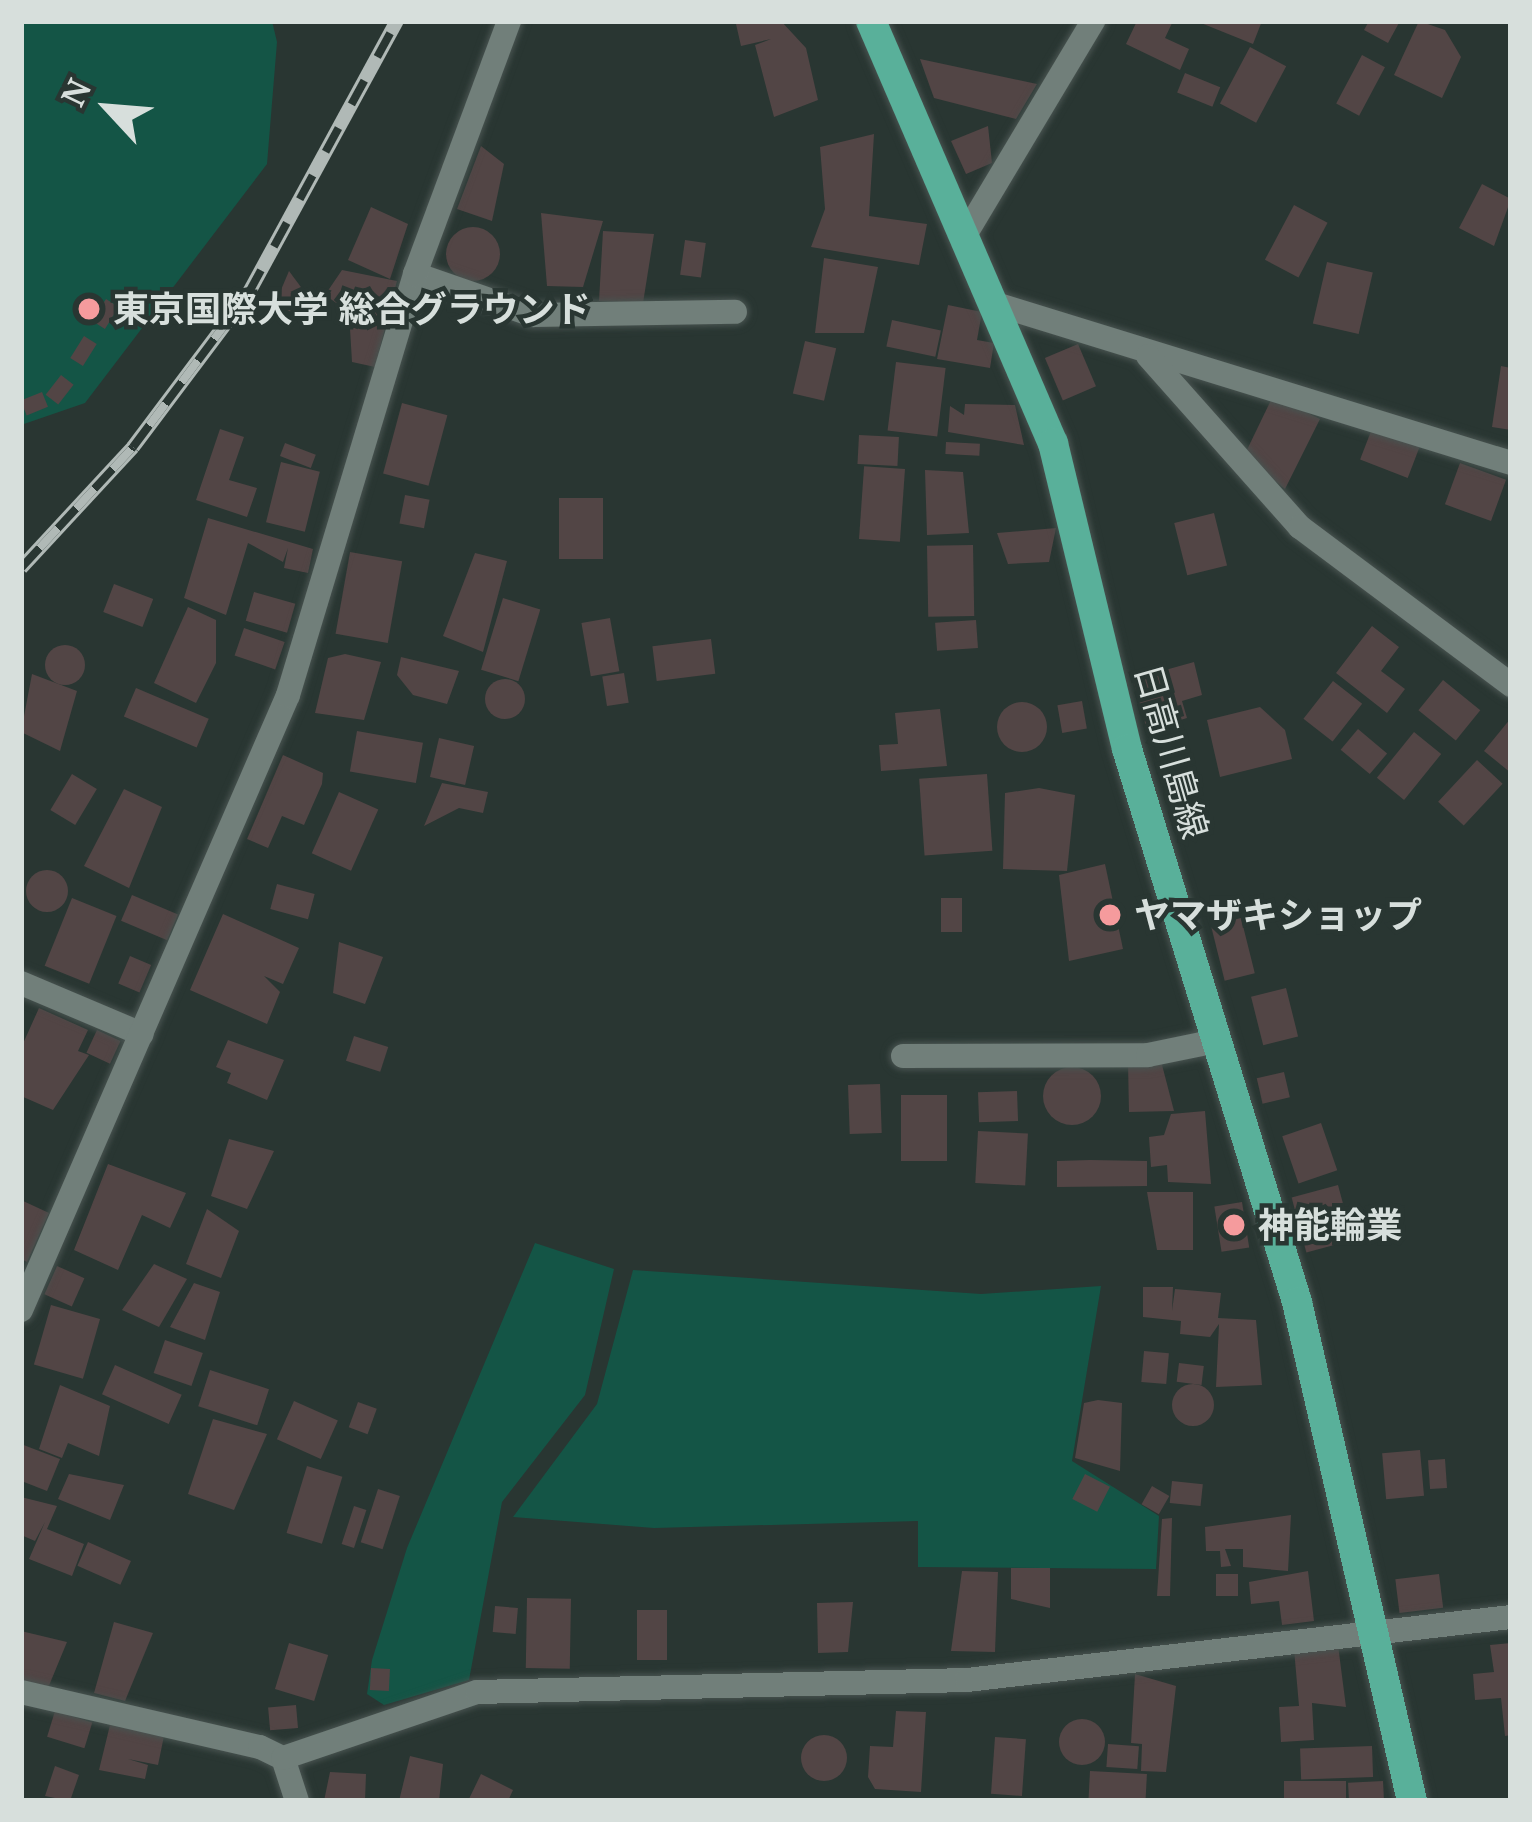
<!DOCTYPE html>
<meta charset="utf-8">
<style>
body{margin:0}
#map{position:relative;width:1532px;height:1822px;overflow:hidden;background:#293632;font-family:"PT Serif","Noto Sans JP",serif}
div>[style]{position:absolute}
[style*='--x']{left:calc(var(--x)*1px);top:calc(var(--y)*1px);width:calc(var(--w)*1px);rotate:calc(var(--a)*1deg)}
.green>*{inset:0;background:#145546}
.building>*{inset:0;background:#524545;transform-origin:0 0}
.round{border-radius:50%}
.roads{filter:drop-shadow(0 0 3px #485350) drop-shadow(0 0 3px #485350)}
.street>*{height:24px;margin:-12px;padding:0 12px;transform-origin:12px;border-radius:12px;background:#717f7a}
.primary>*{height:30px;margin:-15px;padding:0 15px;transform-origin:15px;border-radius:15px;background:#59b09a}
.rail>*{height:14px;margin-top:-7px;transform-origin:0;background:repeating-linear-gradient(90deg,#293632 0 27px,#b0b9b6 0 54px);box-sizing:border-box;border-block:3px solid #b0b9b6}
.dots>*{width:33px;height:33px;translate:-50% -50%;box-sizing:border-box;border:6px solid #293632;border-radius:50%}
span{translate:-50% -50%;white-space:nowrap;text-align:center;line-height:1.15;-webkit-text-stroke:9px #293632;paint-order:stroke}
.poi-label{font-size:36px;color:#d7dfdc;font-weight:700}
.left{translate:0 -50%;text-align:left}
.street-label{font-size:36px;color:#d7dfdc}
.frame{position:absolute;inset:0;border:24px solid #d7dfdc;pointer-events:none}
.north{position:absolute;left:48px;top:48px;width:120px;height:120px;-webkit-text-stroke:9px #293632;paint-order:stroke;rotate:296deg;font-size:33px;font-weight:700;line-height:48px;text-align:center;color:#d7dfdc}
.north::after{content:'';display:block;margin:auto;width:42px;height:54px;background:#d7dfdc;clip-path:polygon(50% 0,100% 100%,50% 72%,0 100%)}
</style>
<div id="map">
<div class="green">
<i style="clip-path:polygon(21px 21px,272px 21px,277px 42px,267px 164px,85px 403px,21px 425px)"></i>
<i style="clip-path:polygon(535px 1243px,614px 1269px,585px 1395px,502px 1502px,469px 1680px,384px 1705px,367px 1694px,372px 1660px,407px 1548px)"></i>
<i style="clip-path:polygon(633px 1270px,981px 1294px,1101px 1286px,1072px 1461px,1159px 1516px,1156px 1569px,918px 1567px,918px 1521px,654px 1528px,513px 1517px,597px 1404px)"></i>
</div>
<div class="building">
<i style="clip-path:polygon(781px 21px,806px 48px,818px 100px,774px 117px,755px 45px,771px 39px,741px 46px,736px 24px)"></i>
<i style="clip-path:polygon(1137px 21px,1173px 21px,1165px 38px,1189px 49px,1180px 70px,1126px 44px)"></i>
<i style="clip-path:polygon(1196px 21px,1262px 21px,1253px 44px)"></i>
<i style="clip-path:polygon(1369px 21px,1400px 21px,1388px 43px,1364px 30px)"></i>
<i style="clip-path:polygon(1419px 21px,1445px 30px,1461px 57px,1442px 98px,1394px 75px)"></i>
<i style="left:1250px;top:47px;width:41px;height:64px;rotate:28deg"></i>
<i style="left:1362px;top:55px;width:26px;height:55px;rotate:28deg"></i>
<i style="clip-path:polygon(920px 59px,1037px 84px,1016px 119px,934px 98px)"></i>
<i style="left:1185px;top:73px;width:38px;height:21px;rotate:22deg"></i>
<i style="clip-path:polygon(988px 126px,992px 163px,966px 174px,951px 141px)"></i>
<i style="clip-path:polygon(874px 134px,869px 216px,927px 224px,919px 265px,811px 247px,825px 209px,820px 147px)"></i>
<i style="clip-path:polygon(481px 146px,504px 164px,492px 221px,457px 209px)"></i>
<i style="clip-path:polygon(1482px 184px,1511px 199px,1494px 246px,1459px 228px)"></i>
<i style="left:1294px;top:205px;width:38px;height:62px;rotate:28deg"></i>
<i style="clip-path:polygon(371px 207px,408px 224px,390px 279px,348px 260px)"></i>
<i style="clip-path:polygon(541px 213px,603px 221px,583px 287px,547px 286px)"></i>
<i class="round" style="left:446px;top:227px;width:54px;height:54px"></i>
<i style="clip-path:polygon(603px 231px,654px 234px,643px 303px,599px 301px)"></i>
<i style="left:685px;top:240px;width:21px;height:35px;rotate:8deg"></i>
<i style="clip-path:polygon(824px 258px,878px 267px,864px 333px,815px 333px)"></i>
<i style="left:1327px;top:262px;width:47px;height:63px;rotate:13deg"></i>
<i style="clip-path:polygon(342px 270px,397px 281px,375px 367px,352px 362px,349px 312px,325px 295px)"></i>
<i style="clip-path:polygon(289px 271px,315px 306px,308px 320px,275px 304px)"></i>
<i style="left:106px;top:299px;width:15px;height:26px;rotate:32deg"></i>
<i style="clip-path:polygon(948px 305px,982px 312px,977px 340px,994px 343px,990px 368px,937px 359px)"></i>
<i style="left:892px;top:320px;width:50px;height:27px;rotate:12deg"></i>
<i style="left:84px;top:336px;width:15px;height:26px;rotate:32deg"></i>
<i style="left:805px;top:341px;width:32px;height:54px;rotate:13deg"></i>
<i style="left:1078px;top:344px;width:46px;height:36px;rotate:67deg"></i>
<i style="left:896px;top:362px;width:50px;height:69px;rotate:7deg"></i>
<i style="clip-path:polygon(1501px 366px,1511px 368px,1511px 430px,1492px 427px)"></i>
<i style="left:61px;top:375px;width:16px;height:25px;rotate:38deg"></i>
<i style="left:42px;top:392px;width:16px;height:23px;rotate:68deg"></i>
<i style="clip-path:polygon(1273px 396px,1320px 419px,1285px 489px,1244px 456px)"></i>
<i style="left:402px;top:403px;width:47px;height:73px;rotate:15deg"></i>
<i style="clip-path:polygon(965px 404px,1015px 405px,1024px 445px,948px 432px,950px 406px,964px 415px)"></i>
<i style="left:1373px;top:426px;width:51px;height:36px;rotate:21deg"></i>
<i style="clip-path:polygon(220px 429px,244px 437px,229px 480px,257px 488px,247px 517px,196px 500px)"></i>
<i style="left:859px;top:435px;width:40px;height:29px;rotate:3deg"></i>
<i style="left:946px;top:442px;width:34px;height:12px;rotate:3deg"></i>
<i style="left:285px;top:443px;width:33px;height:14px;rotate:21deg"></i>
<i style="left:281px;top:462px;width:40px;height:62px;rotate:14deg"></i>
<i style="left:1460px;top:463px;width:49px;height:44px;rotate:20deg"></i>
<i style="left:905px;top:469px;width:73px;height:41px;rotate:94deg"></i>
<i style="clip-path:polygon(925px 470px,963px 472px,969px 533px,927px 535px)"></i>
<i style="left:405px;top:495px;width:25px;height:29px;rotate:11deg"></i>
<i style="left:559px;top:498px;width:44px;height:61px"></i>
<i style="left:1214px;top:513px;width:54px;height:41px;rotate:76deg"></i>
<i style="clip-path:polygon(208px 518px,313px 549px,308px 573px,284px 568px,288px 548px,283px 562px,248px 543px,226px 615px,184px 598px)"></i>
<i style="clip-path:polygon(1056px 528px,1049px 562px,1008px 564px,997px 533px)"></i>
<i style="left:973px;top:545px;width:71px;height:46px;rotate:89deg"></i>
<i style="left:350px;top:552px;width:53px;height:83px;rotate:10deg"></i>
<i style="clip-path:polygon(475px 553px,507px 561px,483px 652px,443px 636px)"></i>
<i style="left:114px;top:584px;width:42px;height:30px;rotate:21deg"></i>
<i style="left:254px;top:592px;width:43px;height:30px;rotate:16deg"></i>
<i style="left:503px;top:598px;width:39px;height:75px;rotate:17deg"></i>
<i style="clip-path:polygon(188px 607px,216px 620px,216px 663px,196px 703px,154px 683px)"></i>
<i style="left:610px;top:618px;width:54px;height:29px;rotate:80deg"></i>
<i style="left:976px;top:620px;width:28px;height:41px;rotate:86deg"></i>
<i style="clip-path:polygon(1372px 626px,1399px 647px,1381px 671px,1405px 689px,1387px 713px,1336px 673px)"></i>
<i style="left:244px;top:628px;width:43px;height:29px;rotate:19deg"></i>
<i style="left:711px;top:639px;width:35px;height:59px;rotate:83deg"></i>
<i class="round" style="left:45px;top:645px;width:40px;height:40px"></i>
<i style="clip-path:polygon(345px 654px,381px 662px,364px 720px,315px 713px,328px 658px)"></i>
<i style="clip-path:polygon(401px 657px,459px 671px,447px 704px,413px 695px,397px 675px)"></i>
<i style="clip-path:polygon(1194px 662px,1202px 695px,1182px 701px,1187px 718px,1147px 730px,1133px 679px)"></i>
<i style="left:624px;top:673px;width:30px;height:22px;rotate:81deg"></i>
<i style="clip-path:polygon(32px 674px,77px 691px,60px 751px,21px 732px)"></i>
<i class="round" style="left:485px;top:679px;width:40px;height:40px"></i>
<i style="left:1443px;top:680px;width:48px;height:39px;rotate:39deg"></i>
<i style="left:1333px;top:681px;width:37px;height:48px;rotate:38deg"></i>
<i style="left:136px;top:688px;width:79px;height:31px;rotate:23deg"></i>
<i style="left:1082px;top:701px;width:28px;height:25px;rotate:80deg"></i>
<i class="round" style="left:997px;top:702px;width:50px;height:50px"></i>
<i style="clip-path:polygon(1260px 707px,1285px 730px,1292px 759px,1220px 777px,1207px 720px)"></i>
<i style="clip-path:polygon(940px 709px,947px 766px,881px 771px,879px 745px,898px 744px,895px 713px)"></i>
<i style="clip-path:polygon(1511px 718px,1511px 773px,1484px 751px)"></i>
<i style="left:1358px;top:729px;width:38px;height:27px;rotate:40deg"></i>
<i style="left:357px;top:731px;width:67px;height:41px;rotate:10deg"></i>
<i style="left:1414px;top:732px;width:35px;height:59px;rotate:39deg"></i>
<i style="left:439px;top:738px;width:36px;height:40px;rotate:13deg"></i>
<i style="clip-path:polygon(283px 755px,323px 773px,322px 784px,304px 825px,282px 816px,268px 848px,247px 839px)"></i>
<i style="left:1477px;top:760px;width:35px;height:57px;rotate:43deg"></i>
<i style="left:72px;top:774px;width:29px;height:42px;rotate:31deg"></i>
<i style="left:987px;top:774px;width:77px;height:68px;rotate:86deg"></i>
<i style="clip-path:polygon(442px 783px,488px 792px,483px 813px,459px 808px,424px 826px)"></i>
<i style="clip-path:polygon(1039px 788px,1075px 795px,1067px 871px,1003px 869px,1005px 793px)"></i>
<i style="clip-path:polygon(124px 789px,162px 807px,129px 888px,84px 866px)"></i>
<i style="left:339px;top:792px;width:43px;height:67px;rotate:24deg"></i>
<i style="clip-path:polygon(1105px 864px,1123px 949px,1069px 961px,1059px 875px)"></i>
<i class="round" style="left:26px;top:870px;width:42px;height:42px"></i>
<i style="left:277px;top:884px;width:39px;height:26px;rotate:15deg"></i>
<i style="left:132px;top:895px;width:50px;height:28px;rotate:23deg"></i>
<i style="left:72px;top:898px;width:48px;height:73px;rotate:22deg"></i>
<i style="left:941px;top:898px;width:21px;height:34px"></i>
<i style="clip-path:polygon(223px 914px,299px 948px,283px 984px,264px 976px,280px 992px,267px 1024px,190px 990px)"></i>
<i style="left:1241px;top:918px;width:57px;height:31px;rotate:76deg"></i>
<i style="clip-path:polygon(339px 942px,383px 957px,365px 1004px,333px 993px)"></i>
<i style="left:130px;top:956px;width:23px;height:30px;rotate:23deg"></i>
<i style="left:1286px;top:988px;width:50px;height:36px;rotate:76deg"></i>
<i style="clip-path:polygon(39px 1008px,88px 1030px,78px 1051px,89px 1055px,53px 1110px,21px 1096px,21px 1048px)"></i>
<i style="left:97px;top:1030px;width:26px;height:25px;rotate:25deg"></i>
<i style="left:354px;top:1036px;width:36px;height:26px;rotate:18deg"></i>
<i style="clip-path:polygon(228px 1040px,284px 1060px,267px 1100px,227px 1083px,231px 1073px,216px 1067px)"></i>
<i style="clip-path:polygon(1161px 1061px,1174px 1111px,1129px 1112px,1128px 1063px)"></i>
<i class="round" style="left:1043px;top:1067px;width:58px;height:58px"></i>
<i style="left:1284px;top:1072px;width:26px;height:28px;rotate:77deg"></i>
<i style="left:880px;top:1084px;width:49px;height:32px;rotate:88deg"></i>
<i style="left:1017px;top:1091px;width:30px;height:39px;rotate:88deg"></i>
<i style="left:901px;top:1095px;width:46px;height:66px"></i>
<i style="clip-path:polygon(1205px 1111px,1211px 1184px,1168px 1182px,1167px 1165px,1151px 1167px,1149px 1137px,1164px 1135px,1171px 1114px)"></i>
<i style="left:1321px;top:1123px;width:50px;height:41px;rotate:71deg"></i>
<i style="left:978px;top:1131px;width:50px;height:52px;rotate:3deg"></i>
<i style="clip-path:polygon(229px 1139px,274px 1151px,247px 1209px,211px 1196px)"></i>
<i style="clip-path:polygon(1090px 1160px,1147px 1161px,1147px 1186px,1057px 1187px,1057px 1161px)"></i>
<i style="clip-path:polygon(108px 1164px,186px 1193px,170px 1228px,142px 1215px,118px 1270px,74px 1250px)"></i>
<i style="left:1338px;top:1185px;width:57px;height:48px;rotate:75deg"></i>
<i style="clip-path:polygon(1147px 1192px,1193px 1192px,1193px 1250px,1157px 1250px)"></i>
<i style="clip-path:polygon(21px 1200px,49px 1213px,27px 1262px,21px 1259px)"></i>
<i style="left:1242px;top:1202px;width:46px;height:28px;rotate:81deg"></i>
<i style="clip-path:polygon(207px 1209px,239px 1231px,221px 1278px,186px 1264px)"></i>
<i style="clip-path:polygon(154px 1264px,187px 1279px,159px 1327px,122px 1310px)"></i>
<i style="left:57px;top:1266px;width:30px;height:31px;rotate:24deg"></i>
<i style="clip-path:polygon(194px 1283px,220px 1292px,205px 1340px,170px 1327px)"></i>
<i style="clip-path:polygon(1143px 1287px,1173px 1287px,1172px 1311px,1175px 1289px,1221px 1293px,1218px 1318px,1256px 1320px,1262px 1385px,1216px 1387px,1219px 1324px,1210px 1337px,1180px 1334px,1181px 1321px,1143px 1317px)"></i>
<i style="left:51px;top:1305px;width:51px;height:62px;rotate:16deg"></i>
<i style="left:165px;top:1340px;width:40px;height:35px;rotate:19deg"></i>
<i style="left:1144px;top:1351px;width:25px;height:31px;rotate:5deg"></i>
<i style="left:1179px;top:1363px;width:25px;height:19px;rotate:7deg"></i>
<i style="left:115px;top:1365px;width:73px;height:32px;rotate:24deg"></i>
<i style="left:210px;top:1370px;width:62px;height:38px;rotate:18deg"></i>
<i class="round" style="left:1172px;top:1384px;width:42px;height:42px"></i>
<i style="clip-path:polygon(60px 1385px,110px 1406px,99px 1456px,68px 1443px,62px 1458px,39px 1449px)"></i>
<i style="clip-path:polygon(1098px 1400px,1122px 1403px,1120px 1471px,1075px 1458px,1084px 1403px)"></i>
<i style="left:294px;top:1401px;width:48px;height:42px;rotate:24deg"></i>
<i style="left:358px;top:1402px;width:20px;height:27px;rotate:20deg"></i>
<i style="clip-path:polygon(213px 1419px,267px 1434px,234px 1510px,188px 1494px)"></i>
<i style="clip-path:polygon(21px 1444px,60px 1459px,47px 1491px,24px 1482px)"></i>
<i style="left:1420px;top:1450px;width:46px;height:38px;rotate:85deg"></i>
<i style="left:1445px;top:1459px;width:29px;height:17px;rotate:86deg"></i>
<i style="left:307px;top:1466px;width:37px;height:70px;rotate:17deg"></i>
<i style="clip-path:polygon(69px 1474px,124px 1485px,110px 1520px,58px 1499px)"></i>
<i style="left:1085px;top:1474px;width:28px;height:28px;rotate:27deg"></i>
<i style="left:1172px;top:1481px;width:31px;height:22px;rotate:6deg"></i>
<i style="left:1152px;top:1486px;width:20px;height:21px;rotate:30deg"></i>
<i style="left:378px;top:1489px;width:23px;height:56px;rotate:18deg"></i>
<i style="clip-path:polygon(21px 1497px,57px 1506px,47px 1529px,84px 1544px,72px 1576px,29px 1559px,45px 1522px,35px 1541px,21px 1535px)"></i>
<i style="left:354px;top:1506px;width:13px;height:40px;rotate:18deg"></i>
<i style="clip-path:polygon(1291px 1515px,1288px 1571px,1243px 1567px,1243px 1549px,1225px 1549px,1231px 1566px,1221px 1567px,1220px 1551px,1206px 1551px,1205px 1527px)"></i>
<i style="clip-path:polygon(1172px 1518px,1170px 1596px,1157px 1596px,1162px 1519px)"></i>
<i style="left:88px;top:1542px;width:47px;height:26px;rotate:24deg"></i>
<i style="clip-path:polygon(1011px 1568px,1050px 1568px,1050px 1608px,1011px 1599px)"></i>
<i style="clip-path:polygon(962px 1571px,998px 1572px,995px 1652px,951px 1651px)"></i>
<i style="clip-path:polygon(1308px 1571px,1314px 1621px,1282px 1625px,1279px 1601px,1251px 1604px,1249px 1582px)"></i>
<i style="left:1238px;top:1574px;width:22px;height:22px;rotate:90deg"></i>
<i style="left:1439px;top:1574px;width:34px;height:44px;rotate:83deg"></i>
<i style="left:527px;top:1598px;width:44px;height:70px;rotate:1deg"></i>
<i style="clip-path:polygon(853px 1602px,848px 1652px,818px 1653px,817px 1603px)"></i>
<i style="left:495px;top:1606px;width:23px;height:26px;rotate:5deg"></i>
<i style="left:637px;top:1610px;width:30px;height:50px"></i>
<i style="clip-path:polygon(114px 1622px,153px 1633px,125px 1701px,94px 1693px)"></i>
<i style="clip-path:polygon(21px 1631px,67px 1642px,48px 1688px,21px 1681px)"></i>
<i style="left:289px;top:1643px;width:41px;height:48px;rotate:17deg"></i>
<i style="clip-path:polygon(1511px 1643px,1511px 1735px,1505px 1736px,1501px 1698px,1475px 1700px,1473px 1674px,1494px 1672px,1490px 1645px)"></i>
<i style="clip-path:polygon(1338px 1645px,1346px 1707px,1312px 1703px,1314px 1740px,1281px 1742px,1279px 1707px,1299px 1706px,1294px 1649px)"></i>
<i style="left:371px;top:1668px;width:19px;height:22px;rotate:3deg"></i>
<i style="clip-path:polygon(1135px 1674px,1176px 1686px,1166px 1772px,1141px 1771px,1142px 1744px,1131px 1743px)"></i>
<i style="left:296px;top:1705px;width:23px;height:28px;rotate:85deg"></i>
<i style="left:55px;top:1711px;width:39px;height:27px;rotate:17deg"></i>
<i style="clip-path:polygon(896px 1711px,926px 1712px,921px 1792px,875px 1789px,868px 1777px,870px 1746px,893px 1747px)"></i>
<i class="round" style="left:1059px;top:1719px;width:46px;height:46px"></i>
<i style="clip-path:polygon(110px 1725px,164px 1736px,158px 1765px,128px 1759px,148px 1765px,145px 1779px,99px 1770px)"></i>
<i class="round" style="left:801px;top:1735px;width:46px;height:46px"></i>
<i style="left:995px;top:1737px;width:31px;height:57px;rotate:4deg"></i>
<i style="left:1108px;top:1744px;width:31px;height:23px;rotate:4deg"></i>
<i style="left:1372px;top:1746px;width:31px;height:72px;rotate:88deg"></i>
<i style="clip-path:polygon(410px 1756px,443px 1764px,439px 1801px,399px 1801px)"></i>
<i style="clip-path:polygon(55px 1766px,79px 1775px,70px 1801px,45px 1796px)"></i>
<i style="left:1090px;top:1771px;width:57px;height:29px;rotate:3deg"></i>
<i style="clip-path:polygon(330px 1772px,366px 1774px,365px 1801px,324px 1801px)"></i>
<i style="clip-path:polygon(481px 1774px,513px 1790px,508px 1801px,468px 1801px)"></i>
<i style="left:1346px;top:1781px;width:20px;height:62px;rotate:90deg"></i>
<i style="left:1383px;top:1781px;width:20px;height:35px;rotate:87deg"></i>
</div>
<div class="roads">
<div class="street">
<i style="--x:968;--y:230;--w:244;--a:-59.1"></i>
<i style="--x:415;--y:274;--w:125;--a:19.2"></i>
<i style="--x:533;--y:315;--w:202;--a:-0.9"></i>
<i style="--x:1002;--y:306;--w:533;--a:17.14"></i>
<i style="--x:1148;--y:356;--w:229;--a:48.4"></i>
<i style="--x:1300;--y:527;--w:264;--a:36.8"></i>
<i style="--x:21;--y:983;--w:131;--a:22.9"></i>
<i style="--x:903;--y:1056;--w:245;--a:-0.2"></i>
<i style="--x:1148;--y:1055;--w:69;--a:-11.6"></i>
<i style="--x:21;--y:1310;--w:670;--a:-66.53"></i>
<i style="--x:288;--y:695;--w:440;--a:-73.2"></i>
<i style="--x:415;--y:274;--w:270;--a:-69.6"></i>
<i style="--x:21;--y:1692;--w:245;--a:13"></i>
<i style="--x:260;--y:1747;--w:25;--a:26"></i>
<i style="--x:283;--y:1758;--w:45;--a:72"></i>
<i style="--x:283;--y:1758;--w:205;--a:-18.8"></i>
<i style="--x:477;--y:1692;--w:490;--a:-1.4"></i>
<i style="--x:967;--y:1680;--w:548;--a:-6.61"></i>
</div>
<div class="primary">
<i style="--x:871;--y:21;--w:460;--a:66.7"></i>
<i style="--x:1053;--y:443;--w:315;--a:76.4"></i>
<i style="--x:1127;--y:749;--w:579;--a:72.91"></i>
<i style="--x:1297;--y:1302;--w:512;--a:77.02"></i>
</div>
</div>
<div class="rail">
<i style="--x:21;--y:568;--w:165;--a:-47.2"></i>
<i style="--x:133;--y:447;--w:191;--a:-53.1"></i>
<i style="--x:248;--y:294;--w:311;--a:-61.4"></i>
</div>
<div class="dots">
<i style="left:89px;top:309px;background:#f59b9d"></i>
<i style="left:1110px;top:915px;background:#f59b9d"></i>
<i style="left:1234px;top:1225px;background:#f59b9d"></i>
</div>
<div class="poi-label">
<span class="left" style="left:113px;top:309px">東京国際大学 総合グラウンド</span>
<span class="left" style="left:1134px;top:915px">ヤマザキショップ</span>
<span class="left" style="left:1258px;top:1225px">神能輪業</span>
</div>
<div class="street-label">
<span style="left:1172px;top:751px;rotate:74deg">日高川島線</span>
</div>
<div class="frame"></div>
<div class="north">N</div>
</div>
